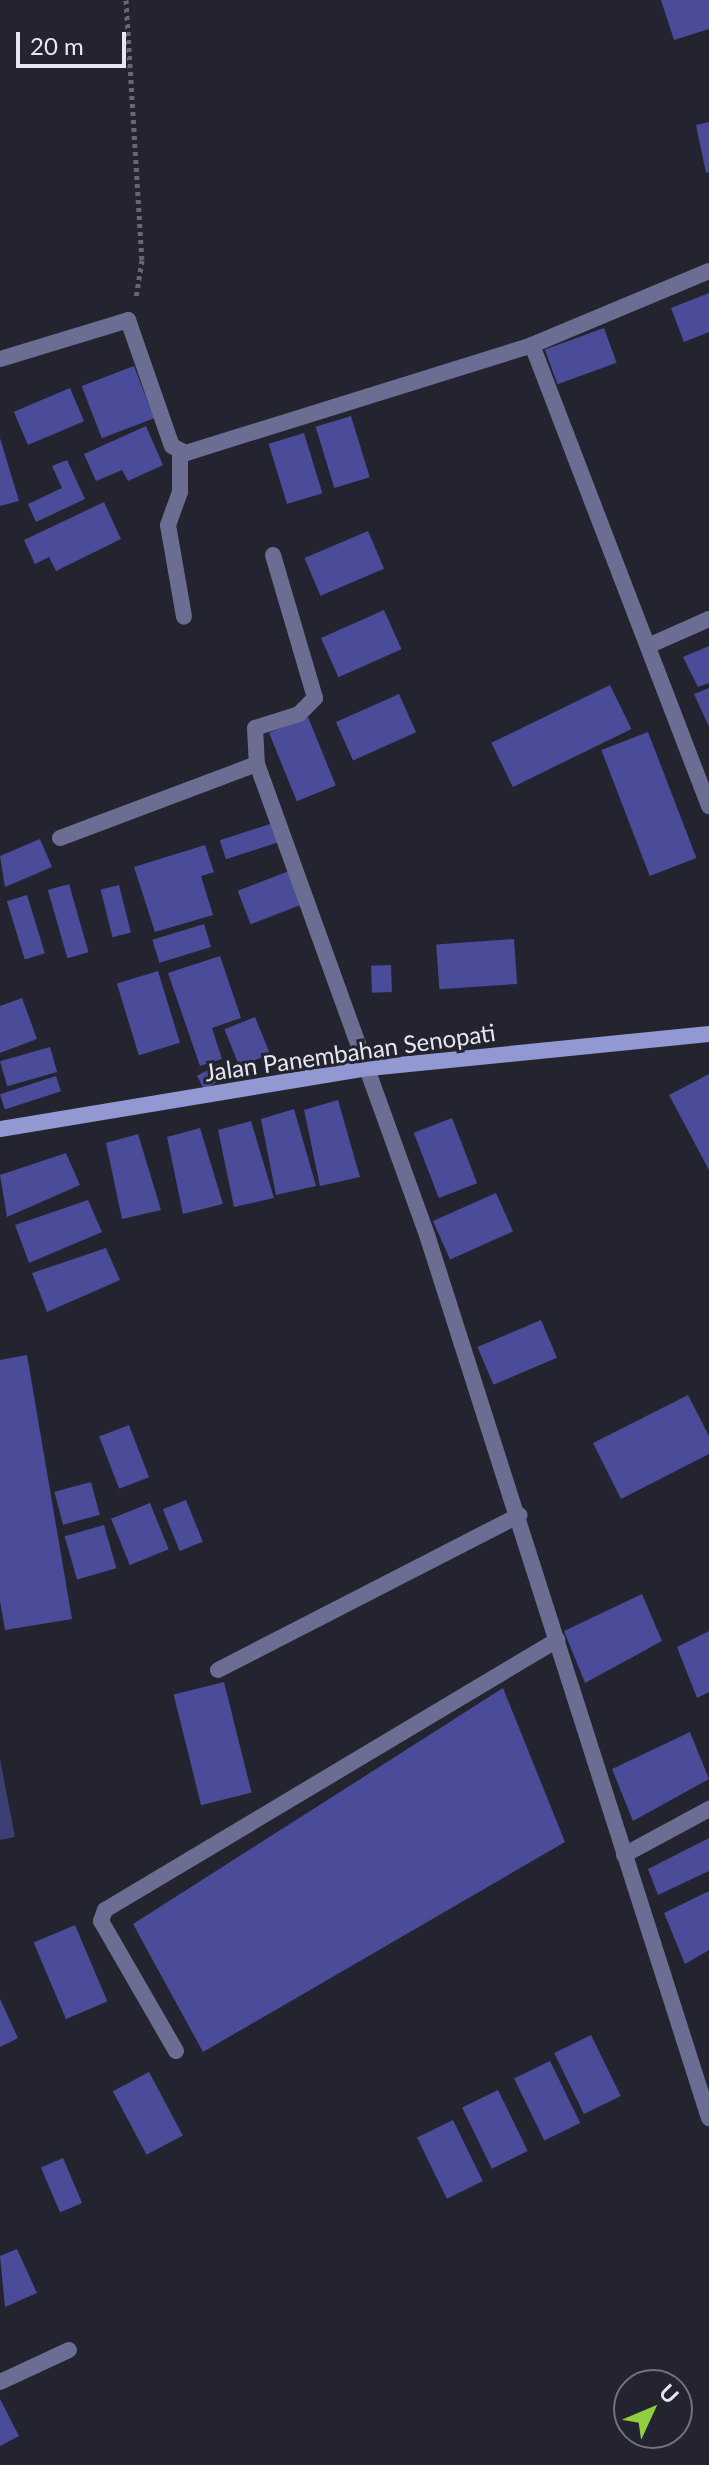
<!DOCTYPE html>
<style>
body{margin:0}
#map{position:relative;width:709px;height:2465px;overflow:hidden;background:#23242f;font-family:Lato,sans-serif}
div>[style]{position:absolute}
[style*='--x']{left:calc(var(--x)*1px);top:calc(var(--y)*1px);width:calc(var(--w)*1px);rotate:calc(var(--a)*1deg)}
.green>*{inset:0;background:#3d3f74}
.building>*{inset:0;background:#4a4b99;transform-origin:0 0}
.path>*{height:5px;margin-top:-2.5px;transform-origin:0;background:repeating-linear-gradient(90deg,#666771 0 4px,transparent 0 8px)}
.service>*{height:16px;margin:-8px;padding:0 8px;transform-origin:8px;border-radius:8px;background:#6b6e92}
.minor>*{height:16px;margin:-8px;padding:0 8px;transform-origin:8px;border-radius:8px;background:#6b6e92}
.secondary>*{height:16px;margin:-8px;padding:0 8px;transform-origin:8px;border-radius:8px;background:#9298d1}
span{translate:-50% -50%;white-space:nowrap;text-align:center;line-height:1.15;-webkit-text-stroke:6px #23242f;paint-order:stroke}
.street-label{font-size:24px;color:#e6e7ef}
.north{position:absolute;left:613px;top:2369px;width:80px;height:80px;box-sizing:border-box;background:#23242f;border:2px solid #71727c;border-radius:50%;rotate:46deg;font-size:22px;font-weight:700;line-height:32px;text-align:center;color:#e6e7ef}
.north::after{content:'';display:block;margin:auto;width:28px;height:36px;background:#91cd3f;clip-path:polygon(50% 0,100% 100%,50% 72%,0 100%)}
.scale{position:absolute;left:16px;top:32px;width:110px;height:36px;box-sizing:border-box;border:4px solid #e6e7ef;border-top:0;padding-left:10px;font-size:24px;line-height:28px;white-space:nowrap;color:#e6e7ef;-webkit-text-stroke:6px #23242f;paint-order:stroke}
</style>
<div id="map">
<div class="green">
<i style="clip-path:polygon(0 1759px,15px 1837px,0 1840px)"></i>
</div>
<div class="building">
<i style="clip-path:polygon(661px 0,709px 0,709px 29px,674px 40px)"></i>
<i style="clip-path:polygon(709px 122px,709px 172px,706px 173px,696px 125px)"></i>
<i style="clip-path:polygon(709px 293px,709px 332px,684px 342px,671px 308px)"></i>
<i style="left:604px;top:328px;width:37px;height:63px;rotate:70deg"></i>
<i style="left:134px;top:366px;width:56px;height:56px;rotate:69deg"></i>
<i style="left:70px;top:388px;width:36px;height:61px;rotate:67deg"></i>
<i style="left:351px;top:416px;width:64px;height:37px;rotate:73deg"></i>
<i style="clip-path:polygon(146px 426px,163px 465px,128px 481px,122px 470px,96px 481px,84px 454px)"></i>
<i style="left:304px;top:433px;width:63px;height:37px;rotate:73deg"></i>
<i style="clip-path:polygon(0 438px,19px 501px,0 506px)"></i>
<i style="clip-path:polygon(67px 460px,85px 499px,36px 522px,28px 504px,62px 488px,52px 466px)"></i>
<i style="clip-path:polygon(104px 502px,121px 539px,56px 571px,49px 557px,35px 564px,24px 540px)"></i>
<i style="left:368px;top:531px;width:41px;height:69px;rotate:67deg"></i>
<i style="left:384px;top:610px;width:43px;height:69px;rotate:66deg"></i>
<i style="clip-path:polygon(709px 646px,709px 683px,698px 687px,683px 657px)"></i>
<i style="left:610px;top:685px;width:49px;height:132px;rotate:64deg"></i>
<i style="clip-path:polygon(709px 688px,709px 727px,694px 694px)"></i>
<i style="left:399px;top:694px;width:42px;height:69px;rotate:66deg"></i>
<i style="left:308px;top:717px;width:74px;height:42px;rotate:68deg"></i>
<i style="left:648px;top:732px;width:135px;height:50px;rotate:69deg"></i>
<i style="left:273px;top:823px;width:20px;height:56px;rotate:72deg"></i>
<i style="clip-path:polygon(40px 839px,52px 867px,5px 887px,0 856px)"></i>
<i style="clip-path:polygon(205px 845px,214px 872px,201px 876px,213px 915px,155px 932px,134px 867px)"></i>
<i style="left:289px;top:871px;width:36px;height:55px;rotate:69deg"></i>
<i style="left:69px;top:884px;width:71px;height:22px;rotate:74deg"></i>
<i style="left:119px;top:885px;width:49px;height:19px;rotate:76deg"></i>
<i style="left:27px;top:895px;width:61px;height:21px;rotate:73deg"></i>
<i style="left:204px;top:924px;width:24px;height:54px;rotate:73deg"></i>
<i style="left:514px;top:939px;width:45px;height:78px;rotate:86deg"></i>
<i style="clip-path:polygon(220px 956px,241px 1018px,212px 1028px,222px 1059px,200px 1066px,168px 973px)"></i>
<i style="left:391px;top:965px;width:27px;height:20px;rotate:88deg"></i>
<i style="left:158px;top:971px;width:75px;height:43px;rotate:73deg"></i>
<i style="clip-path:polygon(22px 998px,37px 1039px,0 1053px,0 1006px)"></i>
<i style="left:255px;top:1017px;width:40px;height:33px;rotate:68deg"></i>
<i style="left:50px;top:1047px;width:26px;height:52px;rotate:74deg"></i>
<i style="left:219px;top:1064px;width:15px;height:25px;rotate:62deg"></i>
<i style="clip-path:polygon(709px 1074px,709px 1170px,669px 1095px)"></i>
<i style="left:56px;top:1076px;width:16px;height:59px;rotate:72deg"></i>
<i style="clip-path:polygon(338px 1100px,360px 1177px,320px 1186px,304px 1110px)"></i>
<i style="clip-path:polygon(294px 1109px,316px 1186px,276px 1195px,261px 1119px)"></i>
<i style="left:452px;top:1118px;width:70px;height:41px;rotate:69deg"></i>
<i style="clip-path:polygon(251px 1121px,274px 1198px,234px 1207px,218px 1130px)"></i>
<i style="clip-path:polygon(200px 1128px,223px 1204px,183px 1214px,167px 1137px)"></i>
<i style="clip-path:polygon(138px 1134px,161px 1210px,122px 1219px,106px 1143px)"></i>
<i style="clip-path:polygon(66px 1153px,80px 1185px,7px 1217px,0 1175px)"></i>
<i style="left:496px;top:1193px;width:42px;height:69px;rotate:66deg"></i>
<i style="clip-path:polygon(88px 1200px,102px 1232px,29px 1263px,15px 1225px)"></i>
<i style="clip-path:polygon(106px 1248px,120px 1280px,47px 1312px,32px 1273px)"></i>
<i style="left:541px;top:1320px;width:41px;height:69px;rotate:67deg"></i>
<i style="clip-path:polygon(27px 1355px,72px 1619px,5px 1630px,0 1601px,0 1360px)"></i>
<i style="clip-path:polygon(688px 1395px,709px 1436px,709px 1454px,621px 1499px,593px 1443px)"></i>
<i style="left:129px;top:1425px;width:56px;height:32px;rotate:69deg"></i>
<i style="left:91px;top:1482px;width:34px;height:38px;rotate:75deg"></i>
<i style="left:186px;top:1500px;width:45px;height:25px;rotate:68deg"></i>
<i style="left:150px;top:1503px;width:50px;height:42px;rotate:68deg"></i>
<i style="left:104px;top:1525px;width:45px;height:41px;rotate:74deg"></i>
<i style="clip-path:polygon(642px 1594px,662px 1641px,585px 1683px,564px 1631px)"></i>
<i style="clip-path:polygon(709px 1631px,709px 1692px,697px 1698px,677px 1647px)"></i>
<i style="left:224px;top:1682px;width:114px;height:52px;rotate:76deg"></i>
<i style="clip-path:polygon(503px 1688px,565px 1842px,203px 2052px,133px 1924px)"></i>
<i style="clip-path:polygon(690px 1732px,709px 1779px,633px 1821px,612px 1769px)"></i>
<i style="clip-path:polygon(709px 1838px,709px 1871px,658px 1895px,648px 1869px)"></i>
<i style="clip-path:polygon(709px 1891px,709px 1950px,685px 1964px,664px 1913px)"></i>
<i style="left:75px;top:1925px;width:83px;height:45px;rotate:67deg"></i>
<i style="clip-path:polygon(0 1999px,18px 2038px,0 2047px)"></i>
<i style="left:591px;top:2035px;width:68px;height:41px;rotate:64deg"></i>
<i style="left:550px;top:2061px;width:69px;height:40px;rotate:64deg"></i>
<i style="left:149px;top:2072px;width:72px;height:41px;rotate:62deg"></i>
<i style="left:498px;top:2090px;width:68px;height:40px;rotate:64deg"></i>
<i style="left:453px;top:2120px;width:68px;height:40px;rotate:64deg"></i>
<i style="left:63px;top:2158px;width:49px;height:24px;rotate:67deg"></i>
<i style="clip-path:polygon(17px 2249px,37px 2293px,5px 2307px,0 2256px)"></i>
<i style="clip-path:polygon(0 2399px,19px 2436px,0 2446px)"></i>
</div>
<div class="path">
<i style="--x:126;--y:0;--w:260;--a:86.5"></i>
<i style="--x:142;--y:260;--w:38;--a:99"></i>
</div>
<div class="service">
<i style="--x:218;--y:1670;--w:339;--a:-27.2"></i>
<i style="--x:624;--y:1855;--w:97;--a:-28.4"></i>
<i style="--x:176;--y:2051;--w:150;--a:-120"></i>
<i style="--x:101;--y:1921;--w:12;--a:-70"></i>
<i style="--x:105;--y:1910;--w:527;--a:-30.85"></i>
</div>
<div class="minor">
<i style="--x:532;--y:345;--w:494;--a:69"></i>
<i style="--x:0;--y:359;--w:134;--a:-16.9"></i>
<i style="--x:128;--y:320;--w:133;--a:70.8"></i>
<i style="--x:172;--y:446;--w:16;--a:27"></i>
<i style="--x:186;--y:453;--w:362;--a:-17.3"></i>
<i style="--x:532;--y:345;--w:192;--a:-22.7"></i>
<i style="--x:180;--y:453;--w:39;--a:90"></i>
<i style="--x:180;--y:492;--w:35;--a:110"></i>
<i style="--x:168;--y:525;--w:93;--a:80.1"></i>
<i style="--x:273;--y:555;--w:149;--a:73.6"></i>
<i style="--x:315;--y:698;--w:23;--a:135"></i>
<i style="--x:299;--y:714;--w:46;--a:162.3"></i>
<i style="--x:255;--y:728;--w:36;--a:87"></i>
<i style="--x:257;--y:764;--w:501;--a:70.15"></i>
<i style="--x:427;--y:1235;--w:927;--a:72.29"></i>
<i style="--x:648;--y:646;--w:67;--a:-23.9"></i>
<i style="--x:60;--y:838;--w:210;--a:-20.6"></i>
<i style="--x:0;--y:2382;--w:76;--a:-24.9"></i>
</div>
<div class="secondary">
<i style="--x:0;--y:1129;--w:374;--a:-9.4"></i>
<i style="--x:369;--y:1068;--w:342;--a:-5.7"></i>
</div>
<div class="street-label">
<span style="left:350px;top:1052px;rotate:-8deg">Jalan Panembahan Senopati</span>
</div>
<div class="north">U</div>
<div class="scale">20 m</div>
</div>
